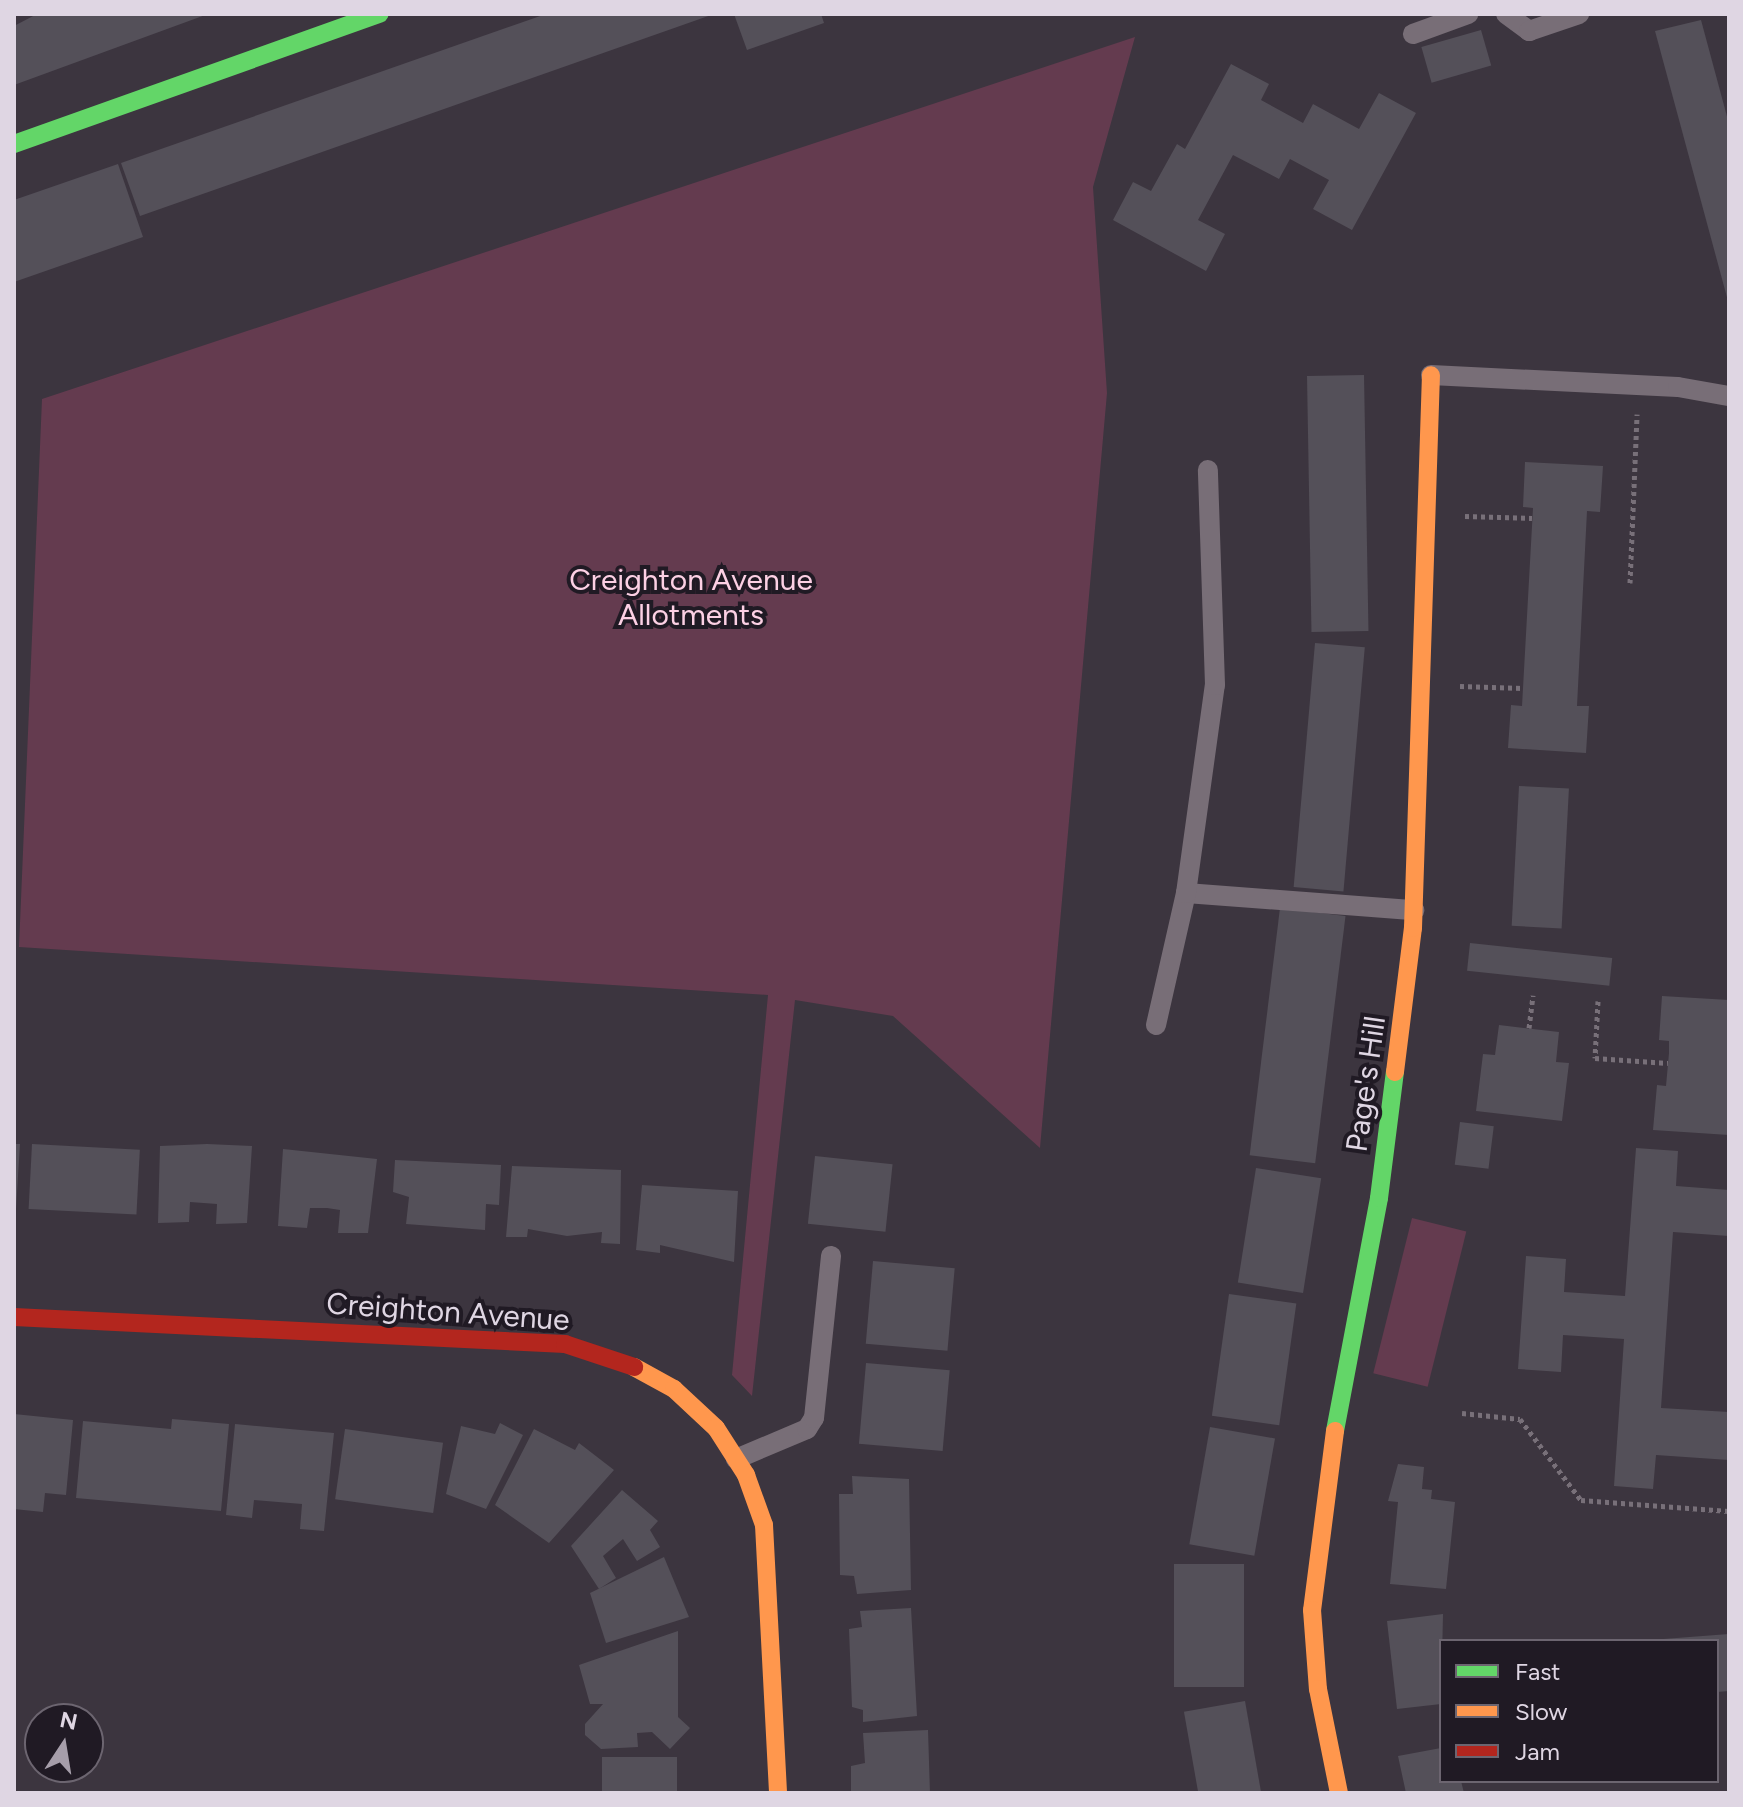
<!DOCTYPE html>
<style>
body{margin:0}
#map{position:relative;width:1743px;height:1807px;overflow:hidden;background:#3c353f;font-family:Figtree,sans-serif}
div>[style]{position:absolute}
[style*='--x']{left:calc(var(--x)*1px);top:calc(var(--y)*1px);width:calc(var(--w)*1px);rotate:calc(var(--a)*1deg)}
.green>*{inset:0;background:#643b4f;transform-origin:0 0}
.building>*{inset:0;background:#545059;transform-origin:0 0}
.path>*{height:5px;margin-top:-2.5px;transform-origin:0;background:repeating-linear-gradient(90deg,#787079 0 4px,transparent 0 8px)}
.lane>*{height:20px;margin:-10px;padding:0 10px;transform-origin:10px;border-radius:10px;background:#786e77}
.fast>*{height:18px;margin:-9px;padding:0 9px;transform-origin:9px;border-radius:9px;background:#63d668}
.slow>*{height:18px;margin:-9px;padding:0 9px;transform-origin:9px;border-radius:9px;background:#ff974d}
.jam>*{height:18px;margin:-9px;padding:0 9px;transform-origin:9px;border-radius:9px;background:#b3261e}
span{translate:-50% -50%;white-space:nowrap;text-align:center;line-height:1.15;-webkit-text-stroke:8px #201a24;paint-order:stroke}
.park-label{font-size:30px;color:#fcd0e4}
.street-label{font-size:30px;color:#dfd6e3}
.frame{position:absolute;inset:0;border:16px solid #dfd6e3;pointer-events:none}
.legend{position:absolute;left:1439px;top:1639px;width:280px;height:144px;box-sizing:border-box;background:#201a24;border:2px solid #6c6570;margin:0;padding:10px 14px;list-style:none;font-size:24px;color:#dfd6e3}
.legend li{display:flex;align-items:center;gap:16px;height:40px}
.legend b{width:40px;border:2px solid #6c6570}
.north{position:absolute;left:24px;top:1703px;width:80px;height:80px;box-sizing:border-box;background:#201a24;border:2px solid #6c6570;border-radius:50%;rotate:12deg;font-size:22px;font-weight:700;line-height:32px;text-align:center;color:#dfd6e3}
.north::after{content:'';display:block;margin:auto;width:28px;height:36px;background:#a69eaa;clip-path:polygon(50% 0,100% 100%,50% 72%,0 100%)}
</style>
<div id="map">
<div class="green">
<i style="clip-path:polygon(1135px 37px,1093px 187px,1107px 393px,1040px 1148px,893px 1016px,795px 1000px,752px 1396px,732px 1375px,768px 995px,19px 947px,42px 399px)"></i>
<i style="left:1412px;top:1218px;width:56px;height:160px;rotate:14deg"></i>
</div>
<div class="building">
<i style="clip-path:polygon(37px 14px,208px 14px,14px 85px,14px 26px)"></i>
<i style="clip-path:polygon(546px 14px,714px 14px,140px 216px,121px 163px)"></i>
<i style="clip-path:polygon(734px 14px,821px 14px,824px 23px,747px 50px)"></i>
<i style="clip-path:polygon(1701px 20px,1729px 124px,1728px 301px,1655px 31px)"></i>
<i style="left:1481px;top:30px;width:37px;height:62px;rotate:74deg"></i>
<i style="clip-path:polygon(1231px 64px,1269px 84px,1261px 100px,1303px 123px,1313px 104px,1359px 129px,1379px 93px,1416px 113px,1352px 230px,1313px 209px,1329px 180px,1290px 159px,1279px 179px,1233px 155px,1198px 220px,1225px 234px,1206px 271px,1113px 220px,1133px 182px,1151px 191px,1177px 144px,1185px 149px)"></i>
<i style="clip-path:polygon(118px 164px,143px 237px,14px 282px,14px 200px)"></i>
<i style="left:1364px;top:375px;width:256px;height:57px;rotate:89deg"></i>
<i style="clip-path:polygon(1525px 462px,1603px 466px,1600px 512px,1587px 511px,1577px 706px,1589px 706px,1586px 753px,1508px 748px,1511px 705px,1522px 706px,1533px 508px,1523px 507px)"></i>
<i style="left:1315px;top:643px;width:50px;height:245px;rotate:5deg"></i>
<i style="left:1519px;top:786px;width:50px;height:140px;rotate:3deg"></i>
<i style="left:1280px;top:908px;width:66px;height:249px;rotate:7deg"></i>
<i style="left:1470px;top:943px;width:143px;height:28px;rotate:6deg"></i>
<i style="clip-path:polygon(1662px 996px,1729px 1000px,1729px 1135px,1653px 1130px,1657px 1085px,1666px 1086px,1669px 1053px,1669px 1041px,1659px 1040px)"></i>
<i style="clip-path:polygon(1499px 1025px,1559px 1032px,1556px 1062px,1569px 1063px,1562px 1121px,1476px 1111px,1483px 1054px,1495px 1055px)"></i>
<i style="left:1460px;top:1122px;width:34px;height:43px;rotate:7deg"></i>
<i style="clip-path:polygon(14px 1144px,20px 1144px,16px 1209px,14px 1209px)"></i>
<i style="left:32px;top:1144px;width:108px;height:65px;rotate:3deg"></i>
<i style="clip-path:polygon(207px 1144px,252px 1146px,247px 1223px,216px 1224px,217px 1204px,190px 1202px,189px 1222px,158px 1223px,160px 1146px)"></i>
<i style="clip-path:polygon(1636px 1148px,1678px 1151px,1676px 1186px,1729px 1190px,1729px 1236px,1673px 1232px,1661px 1408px,1729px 1412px,1729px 1460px,1656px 1455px,1653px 1489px,1614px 1486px,1624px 1339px,1563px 1335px,1561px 1372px,1518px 1369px,1526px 1256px,1566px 1259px,1564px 1292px,1625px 1296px)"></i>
<i style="clip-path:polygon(283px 1149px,377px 1159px,368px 1233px,338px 1233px,340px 1210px,327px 1208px,310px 1208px,307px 1228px,278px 1226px)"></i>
<i style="left:815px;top:1156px;width:78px;height:68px;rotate:6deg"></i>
<i style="clip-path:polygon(395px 1160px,501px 1165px,499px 1205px,486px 1204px,485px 1230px,406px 1224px,409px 1197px,393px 1192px)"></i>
<i style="clip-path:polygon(512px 1166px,621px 1170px,620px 1244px,601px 1243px,602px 1232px,567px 1236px,528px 1229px,527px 1237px,506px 1237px)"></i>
<i style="left:1256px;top:1168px;width:66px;height:116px;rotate:9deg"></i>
<i style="clip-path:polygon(642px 1185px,738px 1191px,734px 1262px,660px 1245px,660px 1253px,636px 1250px)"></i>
<i style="left:873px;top:1261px;width:82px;height:83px;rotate:5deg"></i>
<i style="left:1229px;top:1294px;width:68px;height:123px;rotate:8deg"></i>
<i style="left:866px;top:1363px;width:84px;height:81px;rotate:5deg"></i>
<i style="clip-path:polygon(14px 1414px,73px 1420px,66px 1495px,45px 1493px,43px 1512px,14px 1509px)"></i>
<i style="clip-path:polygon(172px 1419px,229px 1424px,221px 1511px,76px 1498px,83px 1421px,171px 1429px)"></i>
<i style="clip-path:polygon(500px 1423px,523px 1435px,486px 1509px,446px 1494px,461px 1426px,495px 1434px)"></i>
<i style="clip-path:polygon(235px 1424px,334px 1433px,324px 1531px,300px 1529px,302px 1504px,254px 1500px,252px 1518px,226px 1515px)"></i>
<i style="left:1210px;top:1427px;width:66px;height:119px;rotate:10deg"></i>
<i style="left:345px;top:1429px;width:99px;height:71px;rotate:8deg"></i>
<i style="clip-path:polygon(534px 1429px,575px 1450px,579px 1443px,614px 1470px,549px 1543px,495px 1505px)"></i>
<i style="clip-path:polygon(1398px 1464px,1424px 1467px,1422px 1489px,1432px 1490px,1431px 1499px,1455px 1502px,1446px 1589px,1390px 1584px,1398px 1502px,1388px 1501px)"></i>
<i style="clip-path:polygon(852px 1476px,909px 1479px,911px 1590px,857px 1594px,854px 1576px,840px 1575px,839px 1494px,853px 1494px)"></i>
<i style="clip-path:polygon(622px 1490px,658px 1521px,650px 1530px,660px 1547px,637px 1561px,623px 1539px,603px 1556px,616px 1578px,599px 1589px,571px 1546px)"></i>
<i style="clip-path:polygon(664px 1557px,689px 1617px,606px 1643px,590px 1593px)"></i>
<i style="left:1244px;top:1564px;width:123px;height:70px;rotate:90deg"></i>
<i style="clip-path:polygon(911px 1608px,917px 1716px,863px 1722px,863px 1710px,852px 1707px,849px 1629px,862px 1627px,860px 1611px)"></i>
<i style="clip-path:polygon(1443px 1614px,1441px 1704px,1397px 1709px,1387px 1621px)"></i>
<i style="clip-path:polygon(678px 1631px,678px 1717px,690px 1728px,670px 1749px,652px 1732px,637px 1733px,638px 1747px,601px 1749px,585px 1735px,585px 1724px,603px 1704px,590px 1704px,579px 1665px)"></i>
<i style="clip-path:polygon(1729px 1634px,1729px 1691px,1717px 1692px,1717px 1641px,1637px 1641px)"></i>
<i style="left:1245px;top:1701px;width:94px;height:62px;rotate:80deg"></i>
<i style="clip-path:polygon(928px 1730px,930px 1793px,851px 1793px,851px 1766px,865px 1763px,863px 1733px)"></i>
<i style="clip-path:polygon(1441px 1748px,1441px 1781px,1461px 1781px,1464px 1793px,1406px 1793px,1398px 1756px)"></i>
<i style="left:677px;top:1757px;width:36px;height:75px;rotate:90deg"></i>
</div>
<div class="path">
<i style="--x:1465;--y:516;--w:67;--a:1.7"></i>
<i style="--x:1630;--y:583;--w:169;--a:-87.6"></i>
<i style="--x:1460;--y:686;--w:63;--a:1.8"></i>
<i style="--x:1598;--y:1001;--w:57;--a:93"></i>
<i style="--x:1595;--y:1058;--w:73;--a:3.9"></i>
<i style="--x:1529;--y:1028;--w:33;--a:-83"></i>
<i style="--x:1462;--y:1413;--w:58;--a:5.9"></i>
<i style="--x:1520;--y:1419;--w:101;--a:53"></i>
<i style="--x:1581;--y:1500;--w:148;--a:4.3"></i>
</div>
<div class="lane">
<i style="--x:1506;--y:14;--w:29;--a:36"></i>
<i style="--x:1529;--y:31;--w:53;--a:-18.8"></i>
<i style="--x:1413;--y:34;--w:59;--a:-20"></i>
<i style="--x:1431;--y:375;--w:247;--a:2.8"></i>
<i style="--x:1678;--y:387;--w:52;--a:10"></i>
<i style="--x:1186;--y:893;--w:229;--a:4.3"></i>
<i style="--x:1156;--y:1025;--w:135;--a:-77.2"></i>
<i style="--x:1186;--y:893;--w:210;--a:-82.1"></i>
<i style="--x:1215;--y:685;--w:215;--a:-91.9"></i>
<i style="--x:736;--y:1459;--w:77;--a:-22.9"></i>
<i style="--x:807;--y:1429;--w:13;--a:-58"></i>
<i style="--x:814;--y:1418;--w:163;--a:-84"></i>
</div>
<div class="fast">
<i style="--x:14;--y:144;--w:388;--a:-19.6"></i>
<i style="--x:1335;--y:1431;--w:237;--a:-79.3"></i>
<i style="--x:1379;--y:1198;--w:127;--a:-82.8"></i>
</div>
<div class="slow">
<i style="--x:1395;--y:1072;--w:145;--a:-82.9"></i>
<i style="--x:1413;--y:928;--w:553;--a:-88.14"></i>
<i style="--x:634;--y:1367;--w:46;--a:28.8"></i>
<i style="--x:674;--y:1389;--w:57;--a:42.9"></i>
<i style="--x:716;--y:1428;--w:56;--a:57.4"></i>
<i style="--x:746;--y:1475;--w:53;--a:70.2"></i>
<i style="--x:764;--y:1525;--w:268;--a:87"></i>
<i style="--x:1335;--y:1431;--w:180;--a:97.3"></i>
<i style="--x:1312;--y:1610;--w:79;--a:85.7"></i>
<i style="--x:1318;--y:1689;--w:106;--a:78.6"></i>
</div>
<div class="jam">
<i style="--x:14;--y:1317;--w:552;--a:2.81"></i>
<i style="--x:565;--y:1344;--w:73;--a:18.4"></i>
</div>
<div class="park-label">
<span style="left:691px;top:597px">Creighton Avenue<br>Allotments</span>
</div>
<div class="street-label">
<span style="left:1366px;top:1084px;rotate:-82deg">Page's Hill</span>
<span style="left:448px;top:1312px;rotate:4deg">Creighton Avenue</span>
</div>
<div class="frame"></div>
<ul class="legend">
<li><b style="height:10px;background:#63d668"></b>Fast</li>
<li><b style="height:10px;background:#ff974d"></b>Slow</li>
<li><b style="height:10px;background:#b3261e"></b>Jam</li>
</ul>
<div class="north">N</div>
</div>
